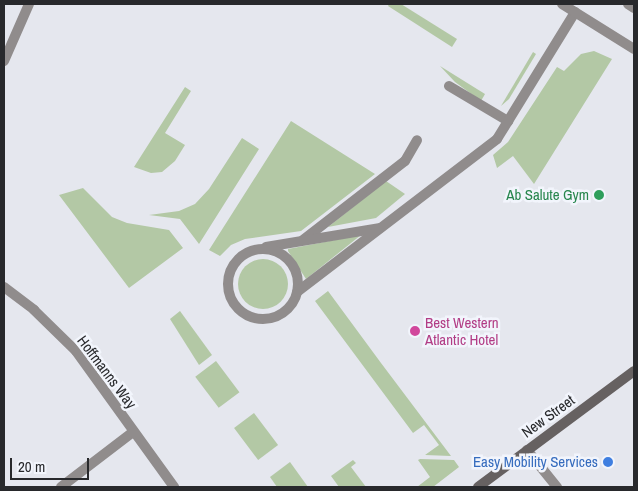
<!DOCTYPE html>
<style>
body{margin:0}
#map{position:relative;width:638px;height:491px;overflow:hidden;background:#e5e7ee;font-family:"Archivo Narrow",sans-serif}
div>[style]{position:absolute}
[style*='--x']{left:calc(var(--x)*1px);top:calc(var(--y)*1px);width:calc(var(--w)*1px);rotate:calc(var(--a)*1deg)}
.green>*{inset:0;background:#b3c8a5;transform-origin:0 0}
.round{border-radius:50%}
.service>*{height:10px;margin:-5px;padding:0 5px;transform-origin:5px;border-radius:5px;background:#908c8c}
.service>.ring{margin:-5px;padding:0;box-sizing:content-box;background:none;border:10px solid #908c8c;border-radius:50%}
.minor>*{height:10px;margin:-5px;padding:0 5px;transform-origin:5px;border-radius:5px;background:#908c8c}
.secondary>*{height:10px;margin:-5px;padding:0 5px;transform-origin:5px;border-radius:5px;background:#666161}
.dots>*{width:14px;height:14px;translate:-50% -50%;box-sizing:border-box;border:2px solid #f2f5fc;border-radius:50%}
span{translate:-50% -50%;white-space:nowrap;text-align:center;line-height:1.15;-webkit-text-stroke:5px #f2f5fc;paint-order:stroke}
.leisure-label{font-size:15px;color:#27864d}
.right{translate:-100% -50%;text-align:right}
.hotel-label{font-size:15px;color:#b23c85}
.left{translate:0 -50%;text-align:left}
.street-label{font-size:15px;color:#28292c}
.shop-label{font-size:15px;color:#366cbe}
.frame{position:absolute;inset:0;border:5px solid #28292c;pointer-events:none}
.scale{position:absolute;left:10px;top:458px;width:79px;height:22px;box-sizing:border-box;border:2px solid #28292c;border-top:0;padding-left:6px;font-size:15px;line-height:18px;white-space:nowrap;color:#28292c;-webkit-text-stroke:4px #f2f5fc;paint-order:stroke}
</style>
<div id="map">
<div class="green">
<i style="clip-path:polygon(389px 4px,401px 4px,457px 39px,452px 47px,388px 6px)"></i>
<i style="clip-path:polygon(594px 51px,612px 59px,534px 184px,513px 156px,497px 168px,493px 155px,508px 142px,557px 67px,564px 71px,581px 54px)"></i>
<i style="clip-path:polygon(533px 52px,536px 54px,509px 99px,501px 106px)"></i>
<i style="clip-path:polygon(440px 66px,485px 94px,481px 101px,455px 82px)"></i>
<i style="clip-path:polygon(185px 87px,191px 91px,165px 133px,185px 145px,175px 161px,162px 172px,151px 173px,134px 167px)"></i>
<i style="clip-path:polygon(291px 121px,375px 174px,301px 231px,245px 239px,231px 245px,220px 256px,209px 250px)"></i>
<i style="clip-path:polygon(242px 138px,259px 149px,199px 244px,180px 219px,149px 215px,179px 211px,195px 204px,209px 189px)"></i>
<i style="clip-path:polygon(386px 181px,405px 194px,376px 218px,328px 227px)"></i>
<i style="clip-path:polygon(83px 188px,112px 217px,127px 223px,169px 230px,183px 248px,129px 288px,59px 195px)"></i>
<i style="clip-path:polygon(361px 235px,306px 279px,288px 251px,288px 249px)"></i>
<i class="round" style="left:238px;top:259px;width:50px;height:50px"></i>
<i style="clip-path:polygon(328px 291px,381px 363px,451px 456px,425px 455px,439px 445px,424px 425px,413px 433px,315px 301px)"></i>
<i style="clip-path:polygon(180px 311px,212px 355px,199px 365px,170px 319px)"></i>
<i style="left:216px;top:361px;width:39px;height:26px;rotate:53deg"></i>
<i style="left:254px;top:413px;width:40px;height:25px;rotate:53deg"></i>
<i style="clip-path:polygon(420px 459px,454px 460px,459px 467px,433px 487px,417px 487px,430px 477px,418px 460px)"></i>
<i style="clip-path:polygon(353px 460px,356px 463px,351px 467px,366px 487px,339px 487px,331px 476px)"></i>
<i style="clip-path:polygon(290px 462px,308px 487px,277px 487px,270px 477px)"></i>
</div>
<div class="service">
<i style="--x:628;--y:4;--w:7;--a:34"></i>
<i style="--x:4;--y:61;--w:62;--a:-66.3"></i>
<i style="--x:449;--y:86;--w:69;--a:30.7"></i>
<i style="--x:303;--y:240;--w:129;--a:-37.8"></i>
<i style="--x:405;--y:161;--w:24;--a:-60"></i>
<i style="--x:266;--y:247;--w:116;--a:-9.5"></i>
<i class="ring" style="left:228px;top:249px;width:60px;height:60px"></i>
<i style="--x:297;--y:292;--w:252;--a:-37.4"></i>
<i style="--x:497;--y:139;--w:149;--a:-58.4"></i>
<i style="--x:61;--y:487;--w:91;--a:-37.4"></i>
</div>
<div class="minor">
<i style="--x:562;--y:4;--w:85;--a:32"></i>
<i style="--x:4;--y:287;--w:38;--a:37"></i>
<i style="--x:34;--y:310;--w:59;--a:44.3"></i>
<i style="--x:76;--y:351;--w:168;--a:54.2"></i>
<i style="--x:527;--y:450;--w:48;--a:51"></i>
</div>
<div class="secondary">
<i style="--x:478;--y:487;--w:194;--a:-36.6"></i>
</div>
<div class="dots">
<i style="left:599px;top:195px;background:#2e9e5b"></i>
<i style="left:415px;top:331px;background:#d1479c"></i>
<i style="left:608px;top:462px;background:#3f7fe0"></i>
</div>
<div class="leisure-label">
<span class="right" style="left:589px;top:195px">Ab Salute Gym</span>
</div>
<div class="hotel-label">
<span class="left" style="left:425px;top:331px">Best Western<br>Atlantic Hotel</span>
</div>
<div class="street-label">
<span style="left:107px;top:372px;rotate:53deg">Hoffmanns Way</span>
<span style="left:548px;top:416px;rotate:-36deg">New Street</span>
</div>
<div class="shop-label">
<span class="right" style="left:598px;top:462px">Easy Mobility Services</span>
</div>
<div class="frame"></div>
<div class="scale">20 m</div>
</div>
